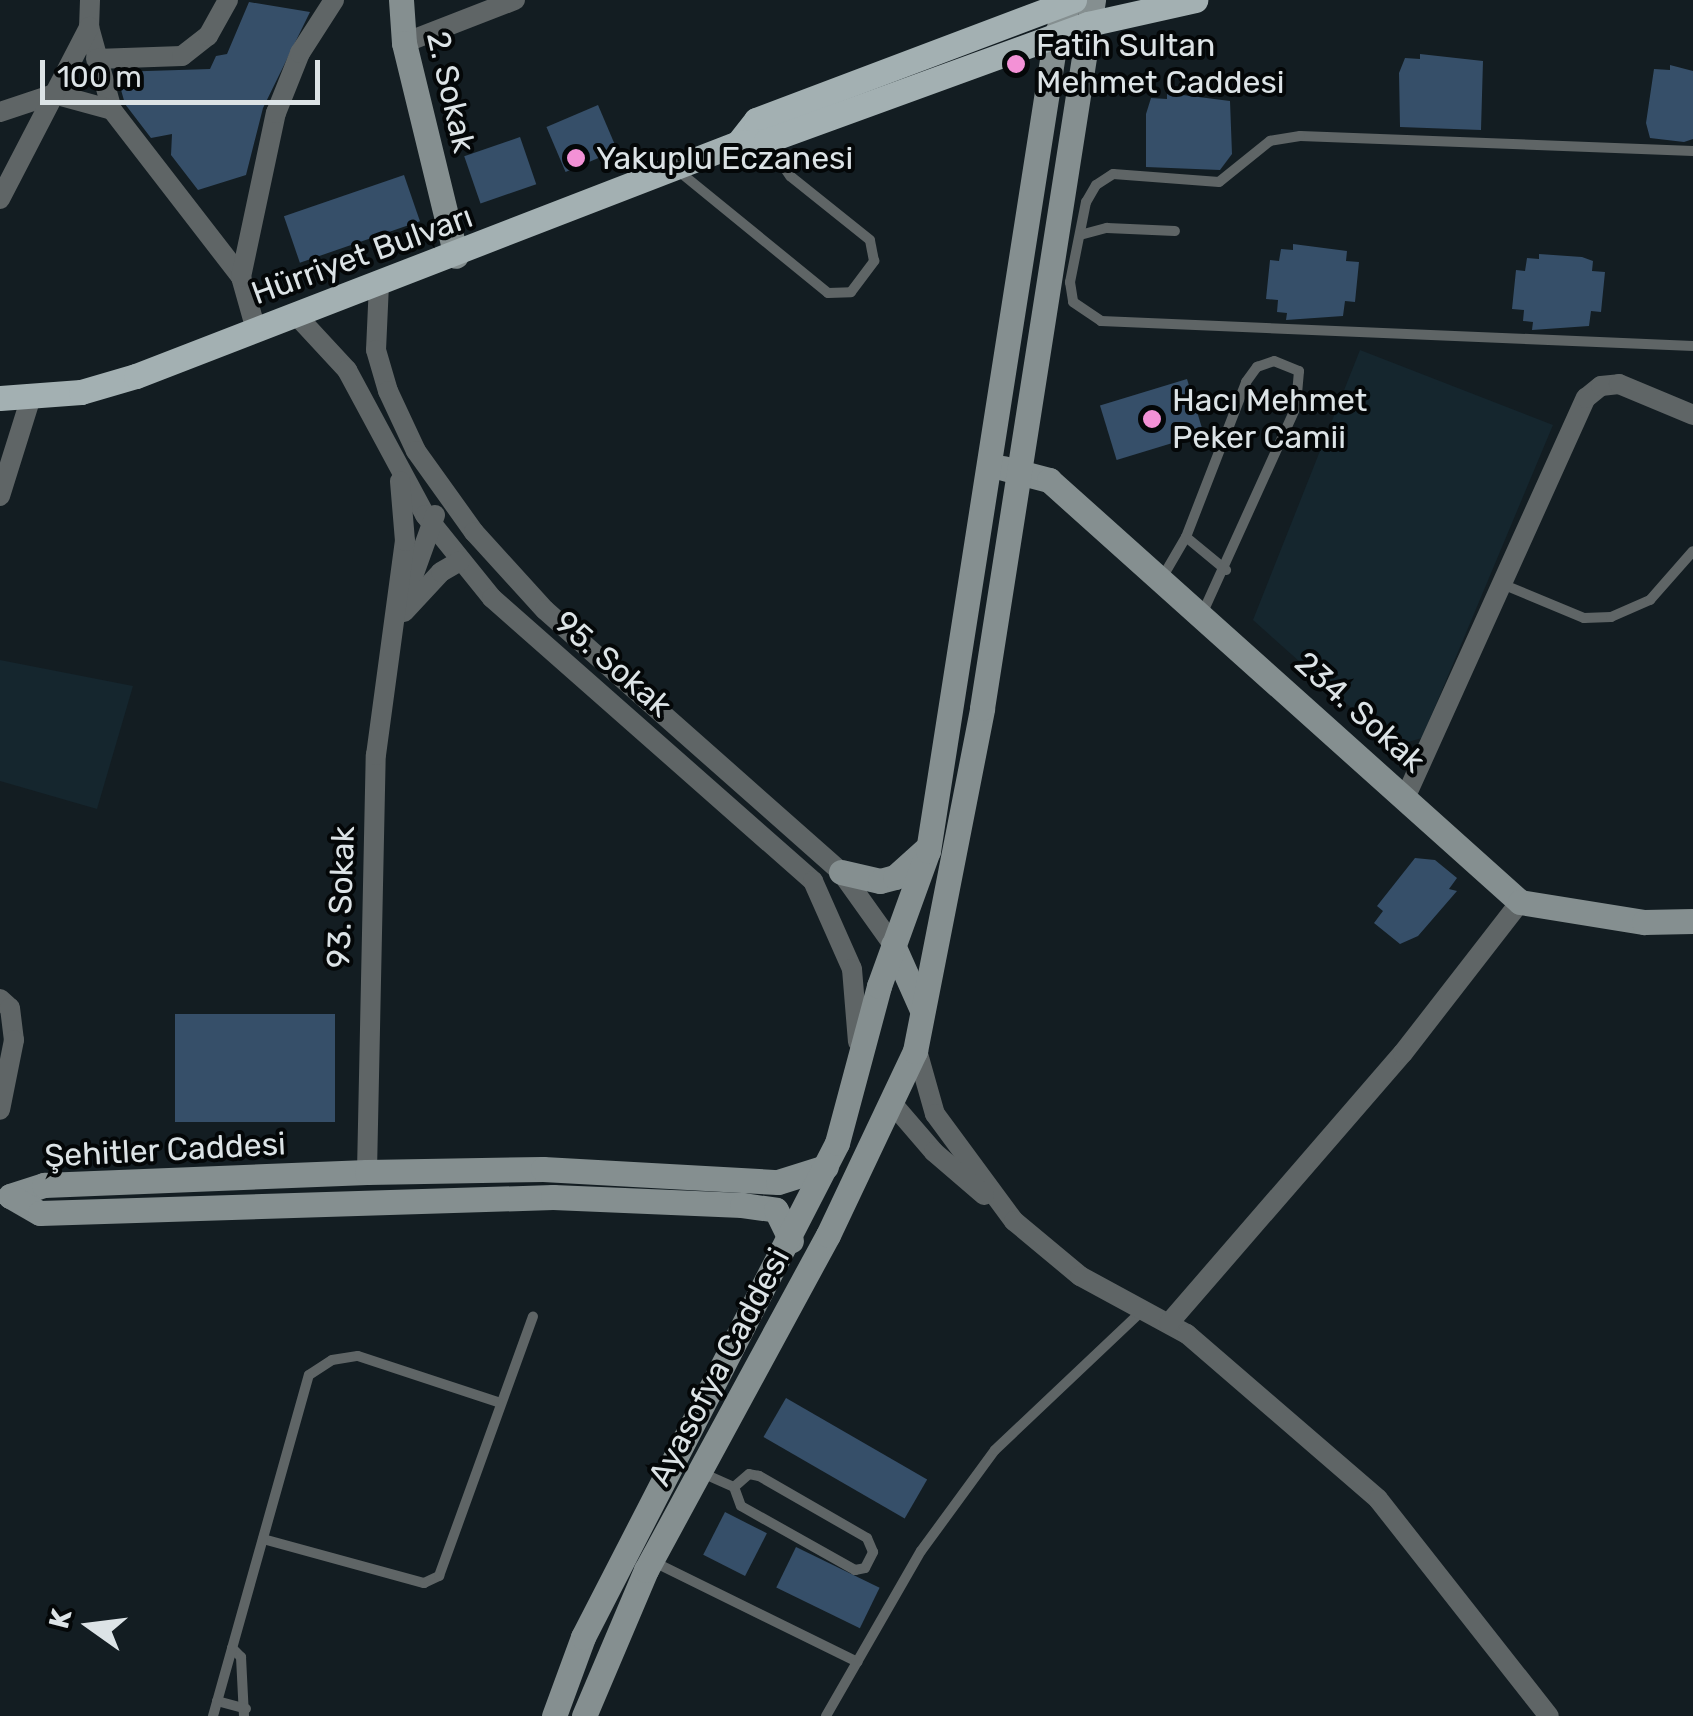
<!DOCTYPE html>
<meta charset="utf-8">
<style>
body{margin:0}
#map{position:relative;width:1693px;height:1716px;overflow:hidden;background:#131d22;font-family:Rubik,sans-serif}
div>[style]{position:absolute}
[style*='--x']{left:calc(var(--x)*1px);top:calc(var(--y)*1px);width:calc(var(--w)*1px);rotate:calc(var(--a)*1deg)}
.built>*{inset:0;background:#15262e}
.building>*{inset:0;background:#364f69;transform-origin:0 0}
.lane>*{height:10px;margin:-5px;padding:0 5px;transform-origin:5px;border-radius:5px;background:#5f6566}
.street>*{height:20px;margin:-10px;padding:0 10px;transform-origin:10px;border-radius:10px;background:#5f6566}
.secondary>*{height:25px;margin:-12.5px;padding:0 12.5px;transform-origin:12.5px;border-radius:12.5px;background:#858f90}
.primary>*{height:25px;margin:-12.5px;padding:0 12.5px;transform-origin:12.5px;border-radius:12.5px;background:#a3b0b2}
.dots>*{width:28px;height:28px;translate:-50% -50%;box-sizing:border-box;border:5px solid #040708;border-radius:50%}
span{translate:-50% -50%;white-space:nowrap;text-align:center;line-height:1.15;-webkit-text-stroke:8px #040708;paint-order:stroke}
.poi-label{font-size:32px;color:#dce3e6}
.left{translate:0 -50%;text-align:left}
.street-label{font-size:32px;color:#dce3e6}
.north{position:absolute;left:40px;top:1576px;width:100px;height:100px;-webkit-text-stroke:8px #040708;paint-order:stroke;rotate:284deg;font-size:28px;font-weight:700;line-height:40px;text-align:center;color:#dce3e6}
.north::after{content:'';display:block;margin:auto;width:35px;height:45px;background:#dce3e6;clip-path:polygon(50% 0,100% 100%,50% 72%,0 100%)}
.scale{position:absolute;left:40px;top:60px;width:280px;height:45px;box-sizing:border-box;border:5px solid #dce3e6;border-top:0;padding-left:12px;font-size:30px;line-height:35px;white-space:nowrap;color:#dce3e6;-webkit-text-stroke:8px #040708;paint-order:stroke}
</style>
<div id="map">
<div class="built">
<i style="clip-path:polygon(1360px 350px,1553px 425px,1422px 738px,1394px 746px,1253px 620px)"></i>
<i style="clip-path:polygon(0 660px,133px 686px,97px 809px,0 781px)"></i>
</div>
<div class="building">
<i style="clip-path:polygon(249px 2px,310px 12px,263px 108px,246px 175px,198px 190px,171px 155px,172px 134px,151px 138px,125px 104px,116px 72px,210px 69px,216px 56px,227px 54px)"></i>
<i style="clip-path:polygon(1420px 54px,1483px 61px,1481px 130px,1400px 127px,1399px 73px,1405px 58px,1420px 59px)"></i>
<i style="clip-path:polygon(1670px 65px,1693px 71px,1693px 139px,1684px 142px,1650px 138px,1646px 123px,1654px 69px,1670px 70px)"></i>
<i style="clip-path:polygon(1167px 93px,1230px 101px,1232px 154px,1220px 170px,1146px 167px,1146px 114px,1151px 98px,1167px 99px)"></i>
<i style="left:598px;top:105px;width:49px;height:56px;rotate:67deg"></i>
<i style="left:520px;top:137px;width:50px;height:59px;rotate:71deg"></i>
<i style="left:404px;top:175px;width:49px;height:127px;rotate:71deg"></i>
<i style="clip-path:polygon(1293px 244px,1347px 251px,1346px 261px,1359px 262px,1355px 302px,1345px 301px,1343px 316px,1286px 320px,1287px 313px,1277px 312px,1278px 300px,1266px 299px,1270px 260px,1279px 261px,1281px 249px,1293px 250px)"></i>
<i style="clip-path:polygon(1539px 254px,1582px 257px,1593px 261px,1592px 271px,1605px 272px,1601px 312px,1591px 311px,1589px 326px,1532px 330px,1533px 322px,1523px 321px,1524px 310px,1512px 309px,1516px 270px,1525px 271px,1527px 258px,1539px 259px)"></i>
<i style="left:1187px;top:379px;width:57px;height:91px;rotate:73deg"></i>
<i style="clip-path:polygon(1415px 858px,1435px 860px,1457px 878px,1449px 889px,1457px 891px,1418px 936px,1400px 944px,1374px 923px,1383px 911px,1377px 906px)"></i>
<i style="left:175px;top:1014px;width:160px;height:108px"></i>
<i style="left:786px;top:1398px;width:163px;height:45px;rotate:30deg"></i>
<i style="left:725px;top:1512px;width:47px;height:48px;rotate:27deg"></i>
<i style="left:796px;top:1547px;width:93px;height:45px;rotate:26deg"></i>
</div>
<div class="lane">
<i style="--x:1693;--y:151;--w:393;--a:-177.8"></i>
<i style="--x:1300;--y:136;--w:30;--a:171"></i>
<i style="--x:1270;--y:141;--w:65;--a:141.2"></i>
<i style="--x:1219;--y:182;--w:106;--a:-175.7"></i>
<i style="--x:1113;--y:174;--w:20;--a:147"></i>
<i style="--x:1096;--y:185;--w:20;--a:120"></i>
<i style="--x:1086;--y:202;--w:82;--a:101.3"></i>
<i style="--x:1070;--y:282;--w:20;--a:81"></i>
<i style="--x:1073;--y:302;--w:34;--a:34"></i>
<i style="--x:1101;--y:321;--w:593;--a:2.42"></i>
<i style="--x:676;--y:169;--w:196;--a:39.2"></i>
<i style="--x:828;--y:293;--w:23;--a:-2"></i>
<i style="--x:851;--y:292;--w:39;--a:-53"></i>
<i style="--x:874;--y:261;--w:21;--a:-101"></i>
<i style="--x:870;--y:240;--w:102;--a:-141.3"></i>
<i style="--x:790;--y:176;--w:41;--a:-124.1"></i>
<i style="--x:1080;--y:235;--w:28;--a:-15"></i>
<i style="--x:1107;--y:228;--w:68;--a:2.5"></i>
<i style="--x:1186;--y:537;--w:52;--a:39.5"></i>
<i style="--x:1162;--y:578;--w:48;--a:-59.7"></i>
<i style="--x:1186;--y:537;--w:166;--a:-68.8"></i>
<i style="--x:1246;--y:382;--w:19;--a:-54"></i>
<i style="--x:1257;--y:367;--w:18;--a:-19"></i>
<i style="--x:1274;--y:361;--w:27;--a:22"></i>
<i style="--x:1299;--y:371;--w:36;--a:95"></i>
<i style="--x:1296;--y:407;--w:227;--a:114.4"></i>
<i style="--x:1502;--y:584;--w:89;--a:22.5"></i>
<i style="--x:1584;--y:618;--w:27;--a:-2"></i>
<i style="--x:1611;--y:617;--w:43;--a:-23.6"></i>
<i style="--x:1650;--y:600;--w:65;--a:-48.7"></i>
<i style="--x:700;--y:1472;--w:37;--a:24"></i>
<i style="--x:734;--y:1487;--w:20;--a:70"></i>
<i style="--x:741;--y:1506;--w:131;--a:29.3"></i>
<i style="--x:855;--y:1570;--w:10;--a:-11"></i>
<i style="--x:865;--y:1568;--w:18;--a:-63"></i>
<i style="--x:873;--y:1552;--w:15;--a:-113"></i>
<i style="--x:867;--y:1538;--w:125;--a:-150.1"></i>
<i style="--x:759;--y:1476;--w:10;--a:-169"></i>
<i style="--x:749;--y:1474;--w:20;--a:139"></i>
<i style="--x:263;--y:1539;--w:167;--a:15.3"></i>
<i style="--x:424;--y:1583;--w:17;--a:-25"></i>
<i style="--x:439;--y:1576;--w:276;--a:-70.1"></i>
<i style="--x:652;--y:1561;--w:229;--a:26.2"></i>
<i style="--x:232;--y:1648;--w:13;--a:45"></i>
<i style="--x:241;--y:1657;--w:59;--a:87.1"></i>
<i style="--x:217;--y:1701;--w:30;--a:15"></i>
<i style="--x:213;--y:1716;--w:354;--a:-74.3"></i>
<i style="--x:309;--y:1375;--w:27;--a:-33"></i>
<i style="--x:332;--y:1360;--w:26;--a:-9"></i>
<i style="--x:358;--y:1356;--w:147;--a:18.2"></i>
<i style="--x:826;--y:1716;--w:190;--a:-60.1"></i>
<i style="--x:921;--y:1551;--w:125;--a:-53.8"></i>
<i style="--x:995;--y:1450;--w:202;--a:-43.4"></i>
</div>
<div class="street">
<i style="--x:90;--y:0;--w:27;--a:92"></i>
<i style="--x:89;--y:27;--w:86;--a:74.5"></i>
<i style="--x:404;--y:43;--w:119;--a:-21.2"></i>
<i style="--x:96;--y:59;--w:86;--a:-2"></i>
<i style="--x:182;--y:56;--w:33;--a:-38"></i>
<i style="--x:208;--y:36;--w:41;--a:-60.9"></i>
<i style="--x:54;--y:94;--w:60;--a:15.4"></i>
<i style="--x:112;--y:110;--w:211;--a:52.3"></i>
<i style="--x:0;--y:112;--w:57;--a:-18.4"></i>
<i style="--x:0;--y:199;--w:194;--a:-62.6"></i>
<i style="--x:379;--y:284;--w:66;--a:92.6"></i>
<i style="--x:376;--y:350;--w:43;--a:73.7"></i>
<i style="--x:388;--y:391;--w:66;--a:65"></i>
<i style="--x:416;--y:451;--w:100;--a:54.4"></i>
<i style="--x:474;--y:532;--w:105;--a:47.7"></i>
<i style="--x:545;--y:610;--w:395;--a:41.5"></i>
<i style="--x:841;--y:872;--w:90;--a:54.5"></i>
<i style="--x:297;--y:316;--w:74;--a:47.2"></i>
<i style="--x:347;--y:370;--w:165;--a:61.7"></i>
<i style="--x:425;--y:515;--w:107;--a:51.1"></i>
<i style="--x:492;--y:598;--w:428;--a:41.4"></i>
<i style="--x:813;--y:881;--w:96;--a:66.1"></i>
<i style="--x:852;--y:969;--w:73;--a:85.3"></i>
<i style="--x:256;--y:330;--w:55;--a:-105.8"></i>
<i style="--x:241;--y:277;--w:168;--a:-78"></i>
<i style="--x:276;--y:113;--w:65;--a:-68.2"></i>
<i style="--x:300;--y:53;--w:63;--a:-57.3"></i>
<i style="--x:0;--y:496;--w:101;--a:-72.6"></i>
<i style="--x:406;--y:596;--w:86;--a:-70.3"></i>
<i style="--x:404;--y:612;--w:54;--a:-47.2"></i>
<i style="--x:441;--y:572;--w:22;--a:-30"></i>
<i style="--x:1406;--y:796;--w:437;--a:-65.7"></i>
<i style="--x:1586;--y:398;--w:19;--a:-39"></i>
<i style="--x:1601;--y:386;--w:18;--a:-6"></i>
<i style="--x:1619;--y:384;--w:80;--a:22.7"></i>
<i style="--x:0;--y:999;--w:13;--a:42"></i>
<i style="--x:10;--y:1008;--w:32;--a:83"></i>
<i style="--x:14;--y:1040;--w:71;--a:101.3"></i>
<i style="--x:916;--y:1047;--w:70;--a:74.2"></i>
<i style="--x:935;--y:1114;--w:133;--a:53.6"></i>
<i style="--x:1014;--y:1221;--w:86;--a:39.8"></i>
<i style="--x:1080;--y:1276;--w:122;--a:28.5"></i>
<i style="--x:1187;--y:1334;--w:252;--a:40.8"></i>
<i style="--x:1378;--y:1499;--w:276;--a:51.8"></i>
<i style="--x:891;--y:1102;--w:66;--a:49.3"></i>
<i style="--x:934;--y:1152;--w:66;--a:40.7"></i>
<i style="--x:367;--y:1172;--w:417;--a:-88.8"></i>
<i style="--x:376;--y:755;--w:216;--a:-82.3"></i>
<i style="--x:405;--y:541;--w:60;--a:-94.8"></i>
<i style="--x:1169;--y:1323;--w:357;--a:-49.1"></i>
<i style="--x:1403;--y:1053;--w:191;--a:-52.2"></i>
</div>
<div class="secondary">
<i style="--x:401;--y:0;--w:43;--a:86"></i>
<i style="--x:404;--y:43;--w:219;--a:76.3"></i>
<i style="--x:1003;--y:468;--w:48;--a:14.6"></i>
<i style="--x:1049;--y:480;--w:632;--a:41.86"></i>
<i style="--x:1520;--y:902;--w:126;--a:9.2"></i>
<i style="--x:1644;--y:922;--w:49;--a:-1.2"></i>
<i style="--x:841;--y:872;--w:40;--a:13"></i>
<i style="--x:880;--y:881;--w:16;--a:-15"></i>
<i style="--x:895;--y:877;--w:40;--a:-42"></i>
<i style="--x:893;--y:945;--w:69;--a:66"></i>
<i style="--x:10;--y:1196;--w:36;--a:-18"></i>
<i style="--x:44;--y:1185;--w:323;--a:-2.3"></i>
<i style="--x:367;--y:1172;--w:176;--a:-1"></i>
<i style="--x:543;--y:1169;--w:235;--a:3.2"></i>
<i style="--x:778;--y:1182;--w:50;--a:-17.4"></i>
<i style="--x:10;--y:1196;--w:34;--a:30"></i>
<i style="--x:40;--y:1213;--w:513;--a:-1.79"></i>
<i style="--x:553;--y:1197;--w:189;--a:2.4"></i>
<i style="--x:742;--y:1205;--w:34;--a:8"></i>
<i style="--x:776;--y:1210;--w:34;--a:64"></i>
<i style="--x:554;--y:1716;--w:84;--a:-69.8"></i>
<i style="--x:583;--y:1637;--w:555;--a:-62.79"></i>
<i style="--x:837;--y:1143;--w:163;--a:-75"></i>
<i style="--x:879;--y:986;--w:144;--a:-70.1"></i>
<i style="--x:928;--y:851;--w:826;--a:-81.09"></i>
<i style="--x:1056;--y:35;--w:38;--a:-68"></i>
<i style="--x:584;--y:1716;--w:159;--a:-67"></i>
<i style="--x:646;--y:1570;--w:381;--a:-61.5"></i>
<i style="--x:828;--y:1235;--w:204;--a:-64.7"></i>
<i style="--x:915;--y:1051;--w:349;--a:-78.9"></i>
<i style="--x:982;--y:708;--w:717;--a:-81.09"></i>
</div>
<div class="primary">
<i style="--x:738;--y:143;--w:29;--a:-52"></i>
<i style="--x:756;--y:120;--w:340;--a:-20.7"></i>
<i style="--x:0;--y:398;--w:81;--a:-4.2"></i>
<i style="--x:81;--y:392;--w:57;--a:-16.2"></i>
<i style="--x:136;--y:376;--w:646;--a:-21.16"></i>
<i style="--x:738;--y:143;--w:28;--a:-4"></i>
<i style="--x:766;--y:141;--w:343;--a:-20"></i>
<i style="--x:1088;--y:24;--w:110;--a:-12.6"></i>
</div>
<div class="dots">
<i style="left:1016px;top:64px;background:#f391d6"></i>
<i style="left:576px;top:158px;background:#f391d6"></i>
<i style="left:1152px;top:419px;background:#f391d6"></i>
</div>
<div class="poi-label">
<span class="left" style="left:1036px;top:64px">Fatih Sultan<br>Mehmet Caddesi</span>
<span class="left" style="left:596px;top:158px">Yakuplu Eczanesi</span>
<span class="left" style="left:1172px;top:419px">Hacı Mehmet<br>Peker Camii</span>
</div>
<div class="street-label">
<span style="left:451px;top:92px;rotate:77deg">2. Sokak</span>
<span style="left:362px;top:255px;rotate:-20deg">Hürriyet Bulvarı</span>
<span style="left:613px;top:664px;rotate:41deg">95. Sokak</span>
<span style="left:1360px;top:712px;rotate:42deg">234. Sokak</span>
<span style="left:341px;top:897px;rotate:-88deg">93. Sokak</span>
<span style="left:165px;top:1150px;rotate:-3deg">Şehitler Caddesi</span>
<span style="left:719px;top:1367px;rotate:-62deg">Ayasofya Caddesi</span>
</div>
<div class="north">K</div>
<div class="scale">100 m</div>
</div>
